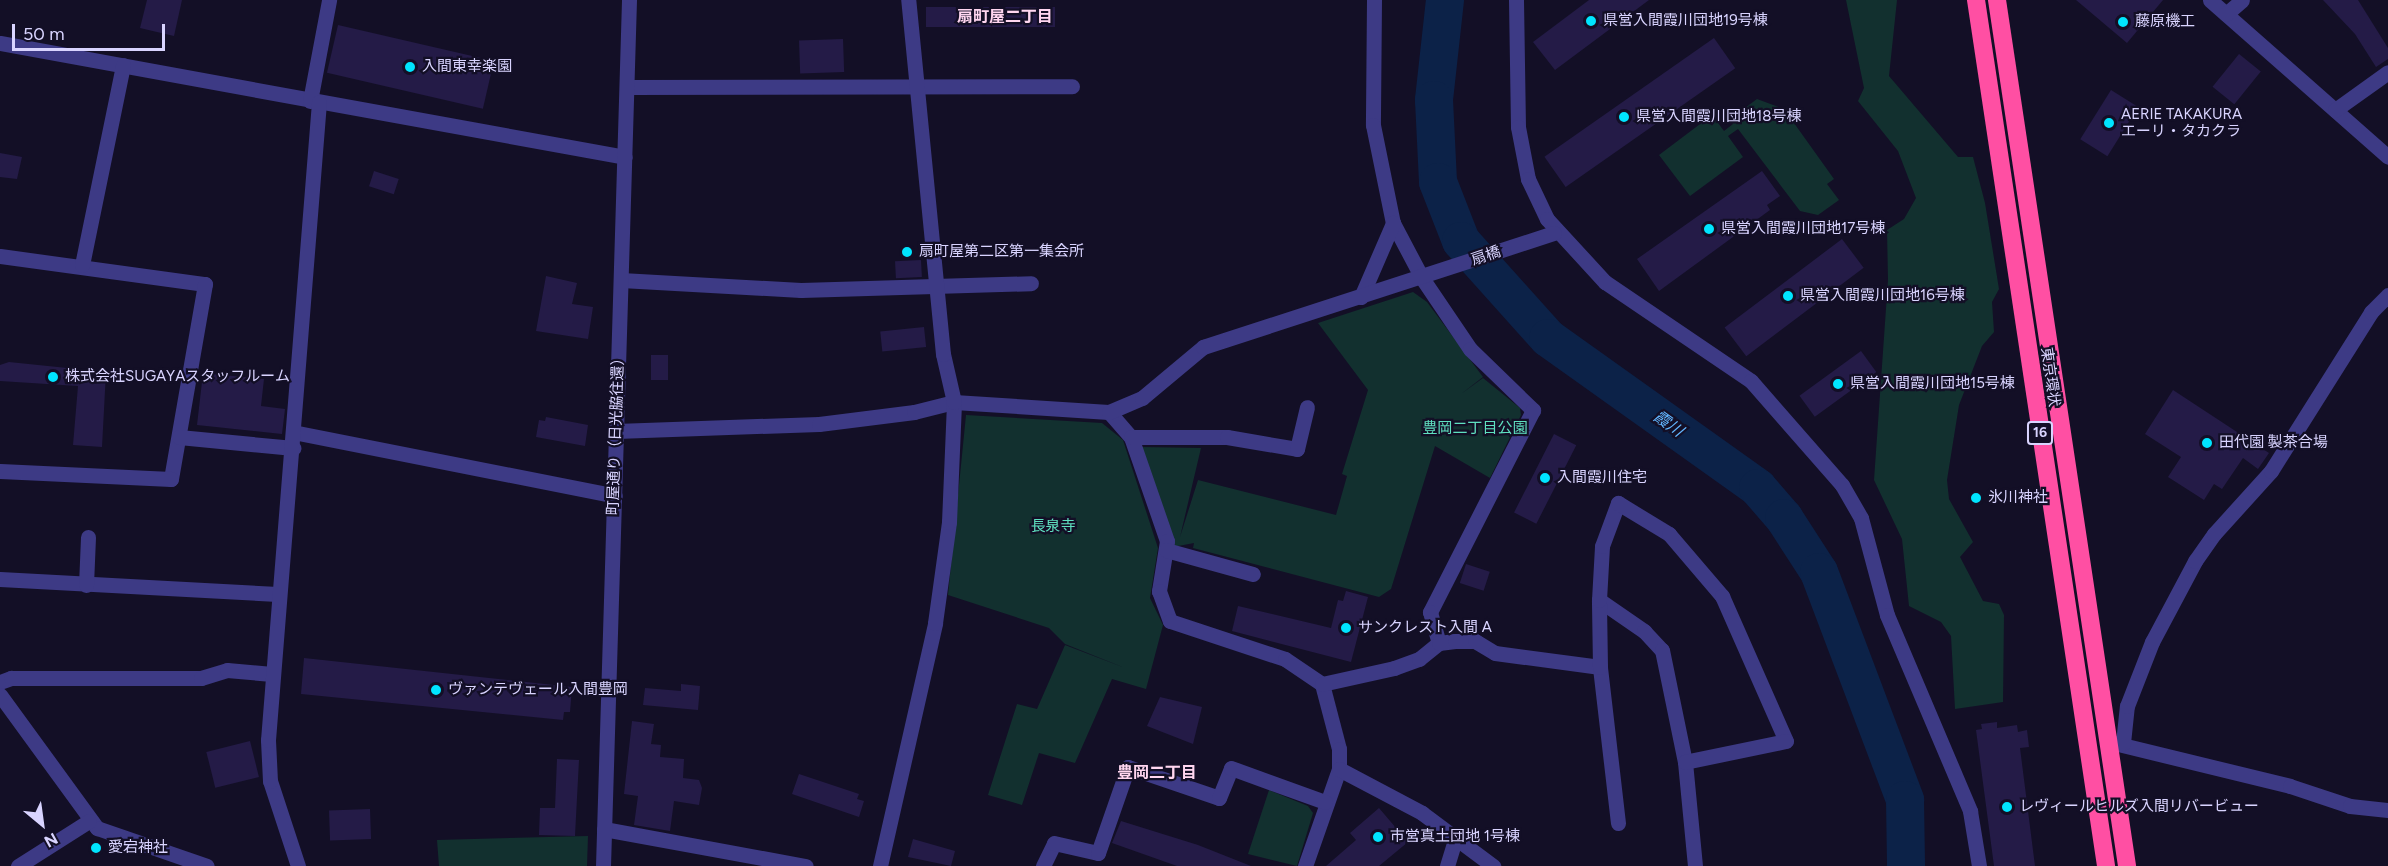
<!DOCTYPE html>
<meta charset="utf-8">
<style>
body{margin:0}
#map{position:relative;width:2388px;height:866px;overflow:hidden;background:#130f26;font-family:Figtree,"Noto Sans JP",sans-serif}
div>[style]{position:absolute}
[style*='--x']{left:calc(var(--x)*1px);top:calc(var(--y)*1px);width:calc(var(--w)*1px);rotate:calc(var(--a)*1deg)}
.green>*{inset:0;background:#12302f}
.river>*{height:38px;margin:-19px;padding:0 19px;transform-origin:19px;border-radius:19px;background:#0c2248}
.building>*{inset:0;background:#241b47;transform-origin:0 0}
.minor>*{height:15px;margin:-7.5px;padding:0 7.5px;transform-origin:7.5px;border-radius:7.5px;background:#3d3a85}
.highway>*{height:18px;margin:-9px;padding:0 9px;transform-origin:9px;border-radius:9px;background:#ff4fa3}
.dots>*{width:16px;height:16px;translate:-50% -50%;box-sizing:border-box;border:3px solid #130f26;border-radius:50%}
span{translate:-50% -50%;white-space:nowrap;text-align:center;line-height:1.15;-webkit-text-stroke:4.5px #130f26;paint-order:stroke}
.shield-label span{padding:2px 4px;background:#130f26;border:2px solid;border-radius:4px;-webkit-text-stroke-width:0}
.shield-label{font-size:14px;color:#d9d4ff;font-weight:700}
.poi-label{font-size:15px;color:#d9d4ff}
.left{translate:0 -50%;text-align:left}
.street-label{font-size:15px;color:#d9d4ff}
.park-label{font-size:15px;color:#5fe0c0}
.neighbourhood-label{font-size:16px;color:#ffd6f0;font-weight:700}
.water-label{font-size:16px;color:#62b6ff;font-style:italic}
.north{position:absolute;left:12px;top:794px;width:60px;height:60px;-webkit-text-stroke:4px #130f26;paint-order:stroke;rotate:151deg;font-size:16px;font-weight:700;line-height:24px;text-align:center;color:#d9d4ff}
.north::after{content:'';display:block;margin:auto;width:21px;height:27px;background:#d9d4ff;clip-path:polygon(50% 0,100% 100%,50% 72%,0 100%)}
.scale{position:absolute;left:12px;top:24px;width:153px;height:27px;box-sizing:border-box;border:3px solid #d9d4ff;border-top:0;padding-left:8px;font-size:18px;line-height:21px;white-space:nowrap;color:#d9d4ff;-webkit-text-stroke:4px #130f26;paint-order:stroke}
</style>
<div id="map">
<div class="green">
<i style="clip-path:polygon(1846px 0,1897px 0,1889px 76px,1958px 157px,1973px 157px,1985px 203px,1999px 289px,1992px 302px,1994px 332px,1982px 346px,1959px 405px,1947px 480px,1949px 499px,1973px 542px,1960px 557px,1983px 601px,1999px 604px,2004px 615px,2003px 702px,1955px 709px,1951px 636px,1941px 622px,1909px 606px,1902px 539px,1874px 480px,1888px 280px,1887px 230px,1904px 219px,1916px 198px,1898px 151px,1858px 101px,1864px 88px)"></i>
<i style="clip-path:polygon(1757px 99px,1784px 109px,1834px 179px,1827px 184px,1839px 200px,1818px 215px,1800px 211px,1738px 129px,1728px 136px,1743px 157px,1690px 196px,1659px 155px,1712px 115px,1724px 131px,1733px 124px,1730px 119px)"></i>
<i style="clip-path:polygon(1413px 292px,1427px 302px,1483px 377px,1461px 394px,1483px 378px,1520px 408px,1521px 415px,1490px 478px,1435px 446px,1391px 589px,1379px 597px,1193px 548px,1194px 543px,1173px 547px,1141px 447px,1201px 448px,1180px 537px,1198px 480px,1336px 515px,1347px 476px,1342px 474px,1368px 390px,1318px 323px)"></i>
<i style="clip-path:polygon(966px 415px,1102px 423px,1123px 440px,1158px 548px,1150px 598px,1163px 625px,1146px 689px,1112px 679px,1075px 763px,1039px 753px,1022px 805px,988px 795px,1017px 704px,1037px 709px,1065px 645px,1125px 668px,1065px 644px,1049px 628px,948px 595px)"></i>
<i style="clip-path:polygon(1269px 790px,1308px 806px,1313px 813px,1297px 866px,1248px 854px)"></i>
<i style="clip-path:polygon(588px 836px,587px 866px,439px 866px,437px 840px)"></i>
</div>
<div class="river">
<i style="--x:1445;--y:0;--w:101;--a:96.3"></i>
<i style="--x:1434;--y:100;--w:82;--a:87.2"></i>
<i style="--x:1438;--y:182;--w:63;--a:68.7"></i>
<i style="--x:1461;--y:241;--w:130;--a:48.1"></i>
<i style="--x:1548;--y:338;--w:258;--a:35.5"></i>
<i style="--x:1758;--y:488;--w:40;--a:49"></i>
<i style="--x:1784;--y:518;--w:64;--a:57.1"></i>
<i style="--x:1819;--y:572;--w:244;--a:69.3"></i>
<i style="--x:1905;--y:800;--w:66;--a:89.1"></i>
</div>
<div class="building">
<i style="clip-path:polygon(147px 0,182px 0,174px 36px,140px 28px)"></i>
<i style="clip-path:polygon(1589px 0,1649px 0,1555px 70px,1533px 42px)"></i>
<i style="clip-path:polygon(2076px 0,2163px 0,2127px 43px)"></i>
<i style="clip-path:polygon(2323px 0,2358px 0,2388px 48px,2388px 59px,2376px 67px,2355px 34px)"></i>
<i style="left:926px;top:7px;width:129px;height:20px"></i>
<i style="left:338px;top:25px;width:160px;height:49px;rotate:13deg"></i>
<i style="left:1714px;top:38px;width:37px;height:207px;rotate:55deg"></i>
<i style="left:843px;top:39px;width:33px;height:44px;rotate:88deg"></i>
<i style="left:2239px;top:54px;width:28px;height:42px;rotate:39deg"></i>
<i style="left:2111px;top:90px;width:32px;height:58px;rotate:32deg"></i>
<i style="clip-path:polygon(0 153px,22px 157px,17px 179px,0 177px)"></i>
<i style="left:374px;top:171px;width:26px;height:16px;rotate:18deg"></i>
<i style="clip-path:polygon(1762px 171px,1780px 196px,1767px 205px,1770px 210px,1659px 291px,1637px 259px)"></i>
<i style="left:1842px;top:239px;width:36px;height:147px;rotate:53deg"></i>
<i style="left:921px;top:260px;width:17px;height:26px;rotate:87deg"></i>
<i style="clip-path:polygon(546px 276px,577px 283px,572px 304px,593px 307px,588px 339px,536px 331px)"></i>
<i style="left:924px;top:327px;width:20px;height:44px;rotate:84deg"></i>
<i style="left:1861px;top:351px;width:26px;height:76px;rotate:54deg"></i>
<i style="left:651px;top:355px;width:17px;height:25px"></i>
<i style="clip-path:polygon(9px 362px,106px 372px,102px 447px,73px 445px,78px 386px,0 381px,0 365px)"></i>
<i style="clip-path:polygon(203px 373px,264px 379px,261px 406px,285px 409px,282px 434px,197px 425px)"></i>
<i style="clip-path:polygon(2173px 390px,2269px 453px,2258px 469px,2243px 458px,2222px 489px,2214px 484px,2204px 500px,2168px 477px,2181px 457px,2145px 434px)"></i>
<i style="clip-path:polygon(546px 417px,588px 425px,585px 446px,536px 437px,539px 420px,545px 421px)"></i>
<i style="left:1554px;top:434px;width:25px;height:88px;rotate:27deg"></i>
<i style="left:1466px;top:564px;width:25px;height:20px;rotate:18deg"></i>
<i style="clip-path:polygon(1346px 591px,1368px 597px,1351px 662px,1232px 631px,1238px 606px,1331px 628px,1338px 600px,1343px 601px)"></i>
<i style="clip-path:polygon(304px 658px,572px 687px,570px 712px,564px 712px,563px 720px,301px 694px)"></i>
<i style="clip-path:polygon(681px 684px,700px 686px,698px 710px,643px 705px,645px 688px,681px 691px)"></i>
<i style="clip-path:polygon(1160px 697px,1202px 707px,1193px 744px,1147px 726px)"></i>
<i style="clip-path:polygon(632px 721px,654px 724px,651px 744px,661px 745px,660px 757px,684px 759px,683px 778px,699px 780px,702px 788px,699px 805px,674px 801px,670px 831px,634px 825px,638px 796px,624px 794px)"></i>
<i style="clip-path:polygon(1997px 722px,1997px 728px,2017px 725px,2018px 732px,2027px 730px,2029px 747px,2020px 748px,2035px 866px,1994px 866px,1976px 730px,1982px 729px,1981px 724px)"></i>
<i style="left:250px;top:741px;width:37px;height:45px;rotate:76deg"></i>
<i style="clip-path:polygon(557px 759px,579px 760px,575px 836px,539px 835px,540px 808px,555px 808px)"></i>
<i style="clip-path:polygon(799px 774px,859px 794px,857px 799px,864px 801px,859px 817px,792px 794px)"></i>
<i style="clip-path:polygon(1379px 808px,1408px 842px,1379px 866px,1326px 866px,1356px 840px,1350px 833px)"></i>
<i style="left:370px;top:809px;width:30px;height:41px;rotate:88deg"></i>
<i style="clip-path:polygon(1121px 821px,1198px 845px,1251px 866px,1177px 866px,1112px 843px)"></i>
<i style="clip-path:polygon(913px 839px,955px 851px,951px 866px,908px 857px)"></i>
</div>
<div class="minor">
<i style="--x:1374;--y:0;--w:125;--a:90.5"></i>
<i style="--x:1373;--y:125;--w:100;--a:78.5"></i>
<i style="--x:1393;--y:223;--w:62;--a:62.2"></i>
<i style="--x:1422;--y:278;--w:86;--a:55.9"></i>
<i style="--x:1470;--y:349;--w:88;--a:44.1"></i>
<i style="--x:1533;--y:410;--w:227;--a:117"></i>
<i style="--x:1430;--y:612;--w:32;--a:74"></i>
<i style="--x:1516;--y:0;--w:127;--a:89.1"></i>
<i style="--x:1518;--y:127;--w:53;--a:79.1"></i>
<i style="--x:1528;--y:179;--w:44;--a:64.6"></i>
<i style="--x:1547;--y:219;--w:86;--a:47.4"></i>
<i style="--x:1605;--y:282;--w:176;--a:34.1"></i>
<i style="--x:1751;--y:381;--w:138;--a:48.8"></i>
<i style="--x:1842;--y:485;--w:38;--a:60"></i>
<i style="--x:1861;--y:518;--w:100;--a:75"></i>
<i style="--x:1887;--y:615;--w:213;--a:67"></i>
<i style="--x:1970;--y:811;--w:56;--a:80.7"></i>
<i style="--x:2210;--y:0;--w:237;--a:41.4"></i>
<i style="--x:2226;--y:14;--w:21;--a:-41"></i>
<i style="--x:0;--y:43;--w:635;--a:10.34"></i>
<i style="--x:627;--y:87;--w:445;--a:-0.1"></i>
<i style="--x:310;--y:101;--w:103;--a:-79.3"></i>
<i style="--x:2335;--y:110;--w:65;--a:-35.6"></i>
<i style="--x:0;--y:256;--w:207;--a:7.8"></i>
<i style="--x:205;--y:284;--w:198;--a:99.9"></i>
<i style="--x:171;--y:479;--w:171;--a:-177.3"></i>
<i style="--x:82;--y:265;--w:204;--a:-78.4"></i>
<i style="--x:621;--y:280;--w:180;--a:3.2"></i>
<i style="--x:801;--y:290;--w:230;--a:-1.7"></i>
<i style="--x:1361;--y:297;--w:81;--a:-66.6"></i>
<i style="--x:1109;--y:412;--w:33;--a:49"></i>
<i style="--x:1131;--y:437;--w:110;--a:70.9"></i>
<i style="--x:1167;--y:541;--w:51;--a:99.1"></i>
<i style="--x:1159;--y:591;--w:32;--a:70"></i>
<i style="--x:1170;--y:621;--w:121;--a:18.3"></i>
<i style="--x:1285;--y:659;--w:45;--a:34"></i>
<i style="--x:1322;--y:684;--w:67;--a:75.3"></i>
<i style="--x:1339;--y:749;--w:20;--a:90"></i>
<i style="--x:1339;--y:769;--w:103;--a:109.3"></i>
<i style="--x:616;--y:431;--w:203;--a:-2"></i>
<i style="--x:819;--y:424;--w:96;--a:-7.2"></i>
<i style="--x:914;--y:412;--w:41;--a:-14"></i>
<i style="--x:954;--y:402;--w:155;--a:3.7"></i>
<i style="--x:1109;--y:412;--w:36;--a:-23"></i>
<i style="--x:1142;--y:398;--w:80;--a:-39.9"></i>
<i style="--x:1203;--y:347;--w:369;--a:-18"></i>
<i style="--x:293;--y:432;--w:328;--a:11.2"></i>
<i style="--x:179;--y:437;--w:115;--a:5.5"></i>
<i style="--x:1131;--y:437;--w:96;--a:0"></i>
<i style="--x:1227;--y:437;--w:71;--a:9.7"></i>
<i style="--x:1297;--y:449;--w:43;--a:-76.6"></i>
<i style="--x:1166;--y:550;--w:90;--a:15.4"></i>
<i style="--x:0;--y:579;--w:278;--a:3.1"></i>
<i style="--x:86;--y:585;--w:48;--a:-87.6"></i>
<i style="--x:1599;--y:600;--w:55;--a:34.6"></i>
<i style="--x:1644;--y:631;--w:26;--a:47"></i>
<i style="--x:1662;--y:650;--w:114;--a:78.4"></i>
<i style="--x:1685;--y:762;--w:104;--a:84.5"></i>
<i style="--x:0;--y:682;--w:12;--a:-20"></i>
<i style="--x:11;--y:678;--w:190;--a:0"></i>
<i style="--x:201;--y:678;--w:27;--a:-17"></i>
<i style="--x:227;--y:670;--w:45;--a:5.1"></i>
<i style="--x:1322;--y:684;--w:74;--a:-12.5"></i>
<i style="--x:1394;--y:668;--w:27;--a:-20"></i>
<i style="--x:1419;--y:659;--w:26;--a:-39"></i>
<i style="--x:1439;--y:643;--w:16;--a:-7"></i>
<i style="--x:1455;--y:641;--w:20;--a:0"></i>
<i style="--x:1475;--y:641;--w:23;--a:31"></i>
<i style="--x:1495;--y:653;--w:106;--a:7.6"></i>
<i style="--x:0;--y:695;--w:165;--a:53.9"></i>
<i style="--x:97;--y:828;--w:116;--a:19.1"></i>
<i style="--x:2114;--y:743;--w:181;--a:13.7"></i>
<i style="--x:2290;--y:786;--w:63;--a:18.4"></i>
<i style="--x:2350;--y:806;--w:38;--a:6"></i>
<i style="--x:2123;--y:743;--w:37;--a:-84"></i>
<i style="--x:2127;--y:706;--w:69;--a:-68.7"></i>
<i style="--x:2152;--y:642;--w:92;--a:-62"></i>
<i style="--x:2195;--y:561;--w:33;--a:-55"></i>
<i style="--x:2214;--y:534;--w:85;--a:-47.9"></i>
<i style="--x:2271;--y:471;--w:188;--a:-57.8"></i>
<i style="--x:2371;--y:312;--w:24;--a:-45"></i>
<i style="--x:1339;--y:769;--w:94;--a:27.9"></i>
<i style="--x:1422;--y:813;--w:89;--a:36.7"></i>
<i style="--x:1618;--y:823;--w:157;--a:-96.6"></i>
<i style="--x:1600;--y:667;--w:67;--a:-90.9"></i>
<i style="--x:1599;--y:600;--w:54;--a:-86.8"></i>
<i style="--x:1602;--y:546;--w:46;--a:-69.6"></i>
<i style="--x:1618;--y:503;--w:60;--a:31.3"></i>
<i style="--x:1669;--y:534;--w:82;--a:49.5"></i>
<i style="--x:1722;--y:596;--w:158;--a:66.2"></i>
<i style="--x:1786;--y:741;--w:103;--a:168.3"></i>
<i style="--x:604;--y:829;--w:205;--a:10.4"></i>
<i style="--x:18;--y:866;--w:84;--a:-32.4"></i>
<i style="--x:298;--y:866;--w:89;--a:-108.2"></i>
<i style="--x:270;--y:781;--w:41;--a:-92.8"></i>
<i style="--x:268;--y:740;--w:640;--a:-85.43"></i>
<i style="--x:603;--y:866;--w:866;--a:-88.28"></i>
<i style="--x:880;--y:866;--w:249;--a:-77.2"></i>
<i style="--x:935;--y:623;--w:102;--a:-82.1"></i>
<i style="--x:949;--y:522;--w:120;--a:-87.6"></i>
<i style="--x:954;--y:402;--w:49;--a:-102.9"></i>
<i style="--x:943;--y:354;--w:356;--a:-95.6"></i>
<i style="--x:1043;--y:866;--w:25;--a:-64"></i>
<i style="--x:1054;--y:843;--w:45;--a:12.8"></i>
<i style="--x:1098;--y:853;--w:91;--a:-70.8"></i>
<i style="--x:1128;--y:767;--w:96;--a:18.8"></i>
<i style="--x:1219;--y:798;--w:32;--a:-68"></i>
<i style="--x:1231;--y:768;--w:100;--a:19.9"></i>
<i style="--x:1447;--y:866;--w:31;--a:-73"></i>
</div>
<div class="highway">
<i style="--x:1976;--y:0;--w:876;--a:81.46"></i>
<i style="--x:1997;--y:0;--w:876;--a:81.46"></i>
</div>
<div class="dots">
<i style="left:1591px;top:21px;background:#00e5ff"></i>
<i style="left:2123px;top:22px;background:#00e5ff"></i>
<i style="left:410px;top:67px;background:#00e5ff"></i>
<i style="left:1624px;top:117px;background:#00e5ff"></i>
<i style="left:2109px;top:123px;background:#00e5ff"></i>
<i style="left:1709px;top:229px;background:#00e5ff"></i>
<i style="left:907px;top:252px;background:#00e5ff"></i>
<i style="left:1788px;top:296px;background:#00e5ff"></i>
<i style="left:53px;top:377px;background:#00e5ff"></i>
<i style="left:1838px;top:384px;background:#00e5ff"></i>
<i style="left:2207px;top:443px;background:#00e5ff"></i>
<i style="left:1545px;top:478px;background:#00e5ff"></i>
<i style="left:1976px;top:498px;background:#00e5ff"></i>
<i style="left:1346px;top:628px;background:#00e5ff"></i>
<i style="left:436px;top:690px;background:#00e5ff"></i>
<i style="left:2007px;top:807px;background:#00e5ff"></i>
<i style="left:1378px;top:837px;background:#00e5ff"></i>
<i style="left:96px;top:848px;background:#00e5ff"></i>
</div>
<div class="shield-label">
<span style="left:2040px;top:433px">16</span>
</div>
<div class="poi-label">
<span class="left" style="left:1603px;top:21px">県営入間霞川団地19号棟</span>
<span class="left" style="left:2135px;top:22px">藤原機工</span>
<span class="left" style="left:422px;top:67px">入間東幸楽園</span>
<span class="left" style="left:2121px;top:123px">AERIE TAKAKURA<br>エーリ・タカクラ</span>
<span class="left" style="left:1636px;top:117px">県営入間霞川団地18号棟</span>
<span class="left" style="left:1721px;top:229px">県営入間霞川団地17号棟</span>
<span class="left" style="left:919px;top:252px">扇町屋第二区第一集会所</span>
<span class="left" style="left:1800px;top:296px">県営入間霞川団地16号棟</span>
<span class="left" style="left:65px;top:377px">株式会社SUGAYAスタッフルーム</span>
<span class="left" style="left:1850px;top:384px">県営入間霞川団地15号棟</span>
<span class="left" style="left:2219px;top:443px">田代園 製茶合場</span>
<span class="left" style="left:1557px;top:478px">入間霞川住宅</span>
<span class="left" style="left:1988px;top:498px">氷川神社</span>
<span class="left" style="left:1358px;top:628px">サンクレスト入間 A</span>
<span class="left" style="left:448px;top:690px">ヴァンテヴェール入間豊岡</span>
<span class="left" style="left:2019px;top:807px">レヴィールヒルズ入間リバービュー</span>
<span class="left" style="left:1390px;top:837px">市営真土団地 1号棟</span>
<span class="left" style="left:108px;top:848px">愛宕神社</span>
</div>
<div class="street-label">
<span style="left:1486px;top:256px;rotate:-19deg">扇橋</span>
<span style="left:2050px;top:377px;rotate:82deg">東京環状</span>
<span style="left:616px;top:433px;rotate:-88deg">町屋通り（日光脇往還）</span>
</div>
<div class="park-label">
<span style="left:1475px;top:429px">豊岡二丁目公園</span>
<span style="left:1053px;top:527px">長泉寺</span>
</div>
<div class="neighbourhood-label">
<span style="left:1005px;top:17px">扇町屋二丁目</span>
<span style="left:1157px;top:773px">豊岡二丁目</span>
</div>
<div class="water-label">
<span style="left:1668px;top:424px;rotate:35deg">霞川</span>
</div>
<div class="north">N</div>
<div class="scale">50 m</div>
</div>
